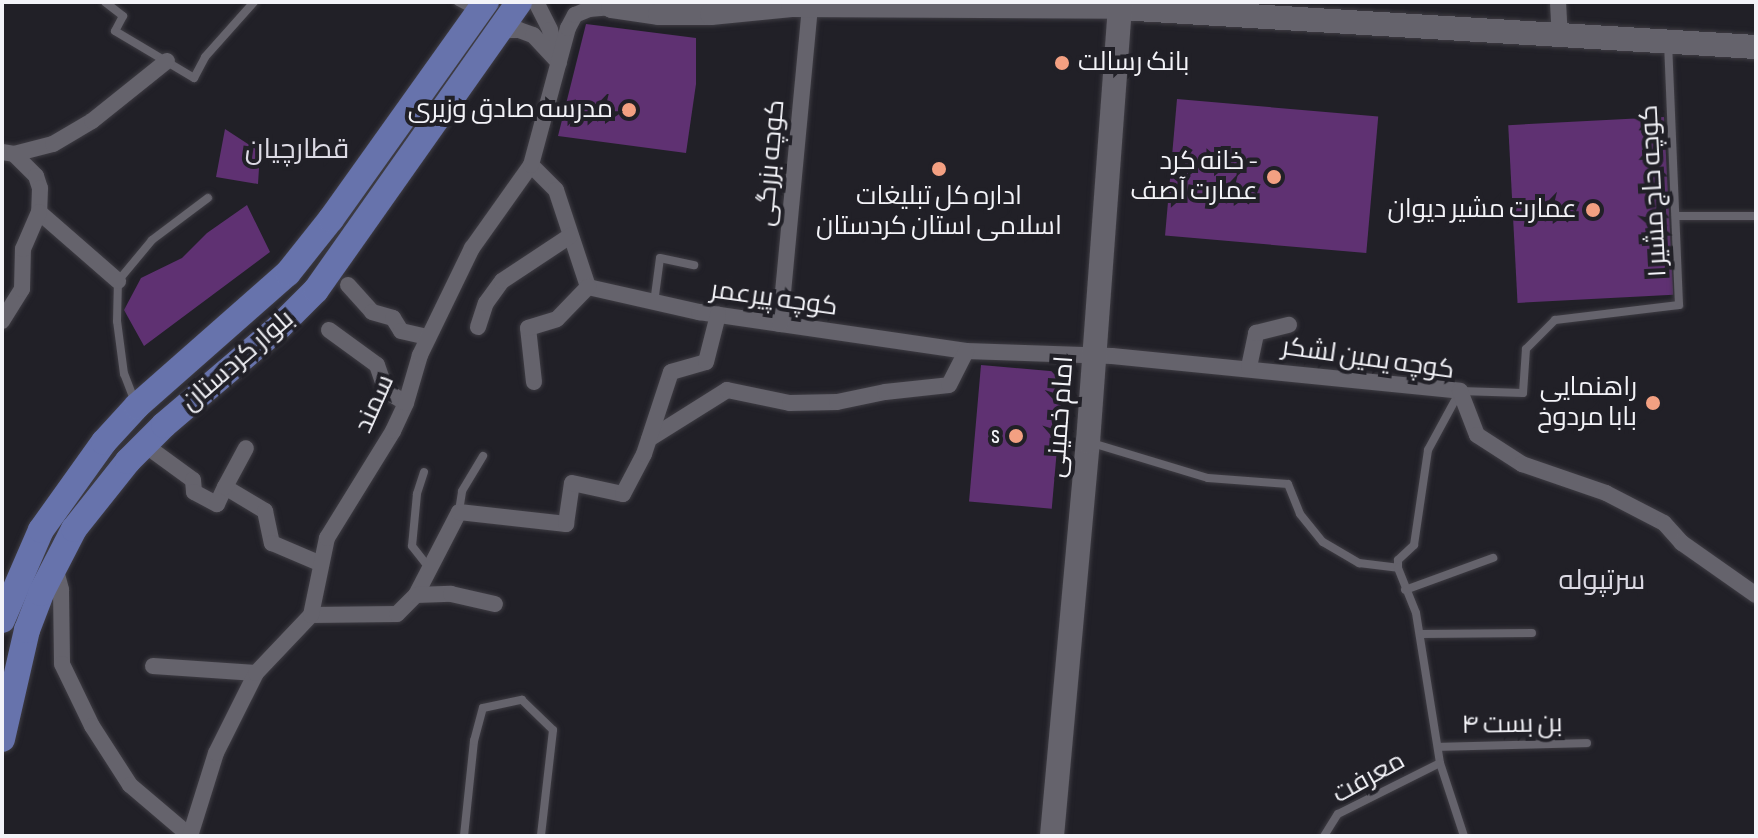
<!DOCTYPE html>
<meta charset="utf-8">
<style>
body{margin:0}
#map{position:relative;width:1758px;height:838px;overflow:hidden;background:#212027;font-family:"Sofia Sans Condensed",Cairo,sans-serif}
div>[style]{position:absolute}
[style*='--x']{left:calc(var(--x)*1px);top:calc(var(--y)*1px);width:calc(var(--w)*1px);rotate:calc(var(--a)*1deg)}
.building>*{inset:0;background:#5f3172;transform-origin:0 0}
.roads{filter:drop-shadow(0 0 2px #3e3c43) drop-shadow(0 0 2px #3e3c43)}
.service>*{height:8px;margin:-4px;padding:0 4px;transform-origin:4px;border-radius:4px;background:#65636c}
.minor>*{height:16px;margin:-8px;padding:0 8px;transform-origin:8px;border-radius:8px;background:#65636c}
.tertiary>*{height:22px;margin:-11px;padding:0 11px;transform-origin:11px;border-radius:11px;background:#65636c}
.secondary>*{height:24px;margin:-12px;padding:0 12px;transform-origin:12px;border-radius:12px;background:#65636c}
.primary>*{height:26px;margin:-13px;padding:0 13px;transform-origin:13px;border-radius:13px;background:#6773ac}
.dots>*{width:22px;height:22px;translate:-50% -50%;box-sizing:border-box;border:4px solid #212027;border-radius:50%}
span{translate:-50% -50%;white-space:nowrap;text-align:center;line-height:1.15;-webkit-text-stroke:8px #212027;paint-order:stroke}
.poi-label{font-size:26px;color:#f3f3f8}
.left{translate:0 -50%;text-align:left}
.right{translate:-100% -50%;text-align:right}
.street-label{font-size:26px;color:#f3f3f8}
.neighbourhood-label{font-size:28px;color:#dcdae4}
.frame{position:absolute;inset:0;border:4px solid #f3f3f8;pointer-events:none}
</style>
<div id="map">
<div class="building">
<i style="clip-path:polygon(586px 24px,696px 38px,696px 84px,686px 153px,558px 136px)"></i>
<i style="left:1177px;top:99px;width:202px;height:137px;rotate:5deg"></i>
<i style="left:1664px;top:117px;width:178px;height:156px;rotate:87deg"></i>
<i style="clip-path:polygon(225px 129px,260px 152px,258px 184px,216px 177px)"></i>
<i style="clip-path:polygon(247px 205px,270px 252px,144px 346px,124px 310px,141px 278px,182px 258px,207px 233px)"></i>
<i style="left:981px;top:365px;width:83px;height:137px;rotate:5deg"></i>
</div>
<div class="roads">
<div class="service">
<i style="--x:105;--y:2;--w:23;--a:38"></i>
<i style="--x:123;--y:16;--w:17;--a:118"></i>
<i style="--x:115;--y:31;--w:92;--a:30.7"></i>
<i style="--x:194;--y:78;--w:24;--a:-62"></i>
<i style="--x:205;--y:57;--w:74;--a:-48.3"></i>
<i style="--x:458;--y:2;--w:18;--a:27"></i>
<i style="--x:1676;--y:216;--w:80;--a:0"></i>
<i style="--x:654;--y:303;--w:45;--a:-82.4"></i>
<i style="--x:660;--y:258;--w:35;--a:12"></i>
<i style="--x:135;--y:402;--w:30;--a:-111"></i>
<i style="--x:124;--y:374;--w:53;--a:-97.5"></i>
<i style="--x:117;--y:321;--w:40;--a:-88.6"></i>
<i style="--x:118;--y:281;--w:53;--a:-50.3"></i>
<i style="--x:152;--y:240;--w:70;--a:-36.9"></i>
<i style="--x:1092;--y:443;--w:121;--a:16.8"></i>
<i style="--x:1208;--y:478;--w:80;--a:4.3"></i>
<i style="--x:1288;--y:484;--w:32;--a:68"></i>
<i style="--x:1300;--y:514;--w:36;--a:51"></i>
<i style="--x:1323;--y:542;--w:42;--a:30.3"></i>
<i style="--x:1359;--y:563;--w:39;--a:7"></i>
<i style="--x:424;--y:472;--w:23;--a:108"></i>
<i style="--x:417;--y:494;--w:52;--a:95.5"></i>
<i style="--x:412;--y:546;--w:28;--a:52"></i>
<i style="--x:459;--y:511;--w:20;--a:-81"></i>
<i style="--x:462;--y:491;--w:41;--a:-59"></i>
<i style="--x:1398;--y:568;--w:8;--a:-90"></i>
<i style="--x:1398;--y:560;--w:22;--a:-43"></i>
<i style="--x:1414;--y:545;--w:96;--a:-81.6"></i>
<i style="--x:1428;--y:450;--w:67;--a:-61.5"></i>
<i style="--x:1460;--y:391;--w:63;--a:1.8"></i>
<i style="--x:1523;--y:393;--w:44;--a:-86.1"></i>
<i style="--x:1526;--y:349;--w:41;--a:-45"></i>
<i style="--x:1555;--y:320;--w:125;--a:-6.9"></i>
<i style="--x:1679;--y:305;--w:263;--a:-92.4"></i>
<i style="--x:1398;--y:568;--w:48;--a:68.2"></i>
<i style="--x:1416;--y:613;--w:152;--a:80.9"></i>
<i style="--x:1440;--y:763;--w:77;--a:71.8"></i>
<i style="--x:1405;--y:590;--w:94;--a:-20"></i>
<i style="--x:1421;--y:634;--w:111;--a:-0.5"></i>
<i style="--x:1438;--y:747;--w:149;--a:-1.5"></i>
<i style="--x:464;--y:836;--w:96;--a:-84"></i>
<i style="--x:474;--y:741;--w:34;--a:-75"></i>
<i style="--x:483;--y:708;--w:40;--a:-12"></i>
<i style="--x:522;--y:700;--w:43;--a:44.1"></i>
<i style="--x:553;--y:730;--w:107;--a:96.5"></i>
<i style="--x:1324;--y:836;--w:26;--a:-58"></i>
<i style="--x:1338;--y:814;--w:114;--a:-26.6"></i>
</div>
<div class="minor">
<i style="--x:536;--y:2;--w:31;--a:63"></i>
<i style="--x:550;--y:30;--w:29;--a:76"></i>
<i style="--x:1558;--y:2;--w:33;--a:87"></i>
<i style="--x:501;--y:30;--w:18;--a:0"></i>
<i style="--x:519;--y:30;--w:15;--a:20"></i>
<i style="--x:533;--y:35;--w:38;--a:47"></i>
<i style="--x:2;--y:152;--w:12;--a:9"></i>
<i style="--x:14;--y:154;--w:40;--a:-14.4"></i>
<i style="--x:53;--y:144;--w:45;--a:-30.5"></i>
<i style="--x:92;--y:121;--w:96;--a:-38.7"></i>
<i style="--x:14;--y:154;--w:31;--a:45"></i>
<i style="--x:36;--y:176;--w:13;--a:72"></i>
<i style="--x:40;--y:188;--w:24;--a:92"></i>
<i style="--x:39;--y:212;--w:105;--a:41.1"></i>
<i style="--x:531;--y:165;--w:35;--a:45"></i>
<i style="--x:556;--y:190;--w:102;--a:71.7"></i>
<i style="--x:588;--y:287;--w:114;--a:12.7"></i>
<i style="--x:699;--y:312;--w:270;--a:8.3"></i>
<i style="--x:966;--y:351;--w:146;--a:2"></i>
<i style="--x:1112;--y:356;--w:350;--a:5.7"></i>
<i style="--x:1460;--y:391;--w:47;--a:68.9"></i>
<i style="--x:1477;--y:435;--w:54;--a:32.8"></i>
<i style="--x:1522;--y:464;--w:89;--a:19"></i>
<i style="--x:1606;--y:493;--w:65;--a:27.3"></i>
<i style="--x:1664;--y:523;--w:27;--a:48"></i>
<i style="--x:1682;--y:543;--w:90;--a:35.1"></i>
<i style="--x:348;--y:285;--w:36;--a:48"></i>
<i style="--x:372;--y:312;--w:22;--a:16"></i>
<i style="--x:393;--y:318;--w:15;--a:58"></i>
<i style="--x:401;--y:331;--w:28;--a:13"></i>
<i style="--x:2;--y:321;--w:38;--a:-58"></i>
<i style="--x:22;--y:289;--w:40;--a:-88.6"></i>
<i style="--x:23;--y:249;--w:40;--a:-66.6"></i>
<i style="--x:780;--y:324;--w:319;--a:-84.6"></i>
<i style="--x:478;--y:327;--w:25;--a:-72"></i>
<i style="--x:486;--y:303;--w:27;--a:-54"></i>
<i style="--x:502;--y:281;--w:82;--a:-33.5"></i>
<i style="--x:329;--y:330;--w:59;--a:36.1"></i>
<i style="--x:377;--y:365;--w:28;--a:71"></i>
<i style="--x:386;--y:391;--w:23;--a:31"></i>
<i style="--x:1249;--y:367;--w:35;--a:-78"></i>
<i style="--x:1256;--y:333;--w:34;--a:-14"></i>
<i style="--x:534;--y:382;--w:54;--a:-96.3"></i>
<i style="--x:528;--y:328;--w:30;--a:-17"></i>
<i style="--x:557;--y:319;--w:45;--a:-45.9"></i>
<i style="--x:649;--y:439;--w:92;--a:-32.1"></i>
<i style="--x:727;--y:390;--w:64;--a:11.7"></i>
<i style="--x:790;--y:403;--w:47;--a:-1.2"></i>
<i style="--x:837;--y:402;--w:49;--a:-11.8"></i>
<i style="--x:885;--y:392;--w:64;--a:-6.2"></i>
<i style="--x:949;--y:385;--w:38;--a:-63"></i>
<i style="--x:145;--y:445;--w:59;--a:36.1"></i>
<i style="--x:193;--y:480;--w:12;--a:85"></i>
<i style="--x:194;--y:492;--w:26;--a:28"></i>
<i style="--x:217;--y:504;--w:19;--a:-65"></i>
<i style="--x:225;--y:487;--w:47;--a:31"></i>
<i style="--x:265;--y:511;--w:33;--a:78"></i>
<i style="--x:272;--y:543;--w:51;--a:23.1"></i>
<i style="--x:225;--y:487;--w:44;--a:-61.7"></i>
<i style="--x:55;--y:567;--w:24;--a:75"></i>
<i style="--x:61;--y:590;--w:74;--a:89.2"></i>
<i style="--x:62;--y:664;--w:69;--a:64.2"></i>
<i style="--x:92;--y:726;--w:70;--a:57.2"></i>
<i style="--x:130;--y:785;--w:79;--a:40.4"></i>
<i style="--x:416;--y:595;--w:93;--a:-62.6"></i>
<i style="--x:459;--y:512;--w:108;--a:6.4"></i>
<i style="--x:566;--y:524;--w:41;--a:-81.7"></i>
<i style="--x:572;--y:483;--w:52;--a:12.2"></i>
<i style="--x:623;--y:494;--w:45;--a:-62.3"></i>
<i style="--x:644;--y:454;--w:86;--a:-71.8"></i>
<i style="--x:671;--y:372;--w:36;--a:-16"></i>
<i style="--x:706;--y:362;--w:49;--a:-75.7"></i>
<i style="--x:311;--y:615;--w:86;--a:-0.7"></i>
<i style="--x:397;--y:614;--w:27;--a:-45"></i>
<i style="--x:416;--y:595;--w:35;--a:-2"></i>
<i style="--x:451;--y:594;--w:45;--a:12.8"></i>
<i style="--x:153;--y:666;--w:103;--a:3.9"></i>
<i style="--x:190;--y:836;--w:87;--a:-72.6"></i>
<i style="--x:216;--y:753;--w:89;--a:-63.4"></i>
<i style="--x:256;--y:673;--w:80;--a:-46.5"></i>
<i style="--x:311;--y:615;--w:79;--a:-78.3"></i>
<i style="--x:327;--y:538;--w:126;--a:-58.3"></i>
<i style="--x:393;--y:431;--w:31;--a:-65"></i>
<i style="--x:406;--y:403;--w:50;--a:-73.7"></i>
<i style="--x:420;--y:355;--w:119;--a:-64.1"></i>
<i style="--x:472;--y:248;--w:102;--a:-54.6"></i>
<i style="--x:531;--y:165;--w:142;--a:-74.9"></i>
<i style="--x:568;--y:28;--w:15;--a:-62"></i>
<i style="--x:575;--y:15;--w:15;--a:-23"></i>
<i style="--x:589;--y:9;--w:23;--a:-5"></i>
</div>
<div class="tertiary">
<i style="--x:602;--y:2;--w:11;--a:27"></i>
<i style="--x:612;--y:7;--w:48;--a:8.5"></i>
<i style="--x:659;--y:14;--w:52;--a:0"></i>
<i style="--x:711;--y:14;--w:81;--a:-5.6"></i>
<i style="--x:792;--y:6;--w:328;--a:0.3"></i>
</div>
<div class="secondary">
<i style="--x:1120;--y:8;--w:637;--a:3.51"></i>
<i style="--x:1052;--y:836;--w:396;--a:-84.8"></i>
<i style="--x:1088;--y:442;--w:441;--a:-85.8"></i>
</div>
<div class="primary">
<i style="--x:2;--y:620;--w:98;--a:-66.6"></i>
<i style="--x:41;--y:530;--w:108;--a:-54.4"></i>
<i style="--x:104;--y:442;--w:49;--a:-47.5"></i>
<i style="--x:137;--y:406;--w:201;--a:-41.4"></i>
<i style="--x:288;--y:273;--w:69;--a:-51.5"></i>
<i style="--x:331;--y:219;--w:267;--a:-54.5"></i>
<i style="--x:2;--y:739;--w:112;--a:-77.1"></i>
<i style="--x:27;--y:630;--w:40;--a:-69"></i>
<i style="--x:41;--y:593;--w:72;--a:-62.7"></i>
<i style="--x:74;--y:529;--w:87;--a:-51.5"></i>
<i style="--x:128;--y:461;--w:51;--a:-45"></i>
<i style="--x:164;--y:425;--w:151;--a:-40.4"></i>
<i style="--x:279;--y:327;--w:52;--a:-45"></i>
<i style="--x:316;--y:290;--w:352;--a:-54.8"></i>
</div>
</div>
<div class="dots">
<i style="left:1062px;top:63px;background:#f3a082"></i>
<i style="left:629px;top:110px;background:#f3a082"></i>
<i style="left:939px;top:169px;background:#f3a082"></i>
<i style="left:1274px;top:177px;background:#f3a082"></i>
<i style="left:1593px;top:210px;background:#f3a082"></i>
<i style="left:1653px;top:403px;background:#f3a082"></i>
<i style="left:1016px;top:436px;background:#f3a082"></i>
</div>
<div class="poi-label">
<span class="left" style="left:1078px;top:63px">بانک رسالت</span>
<span class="right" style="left:613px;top:110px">مدرسه صادق وزیری</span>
<span class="right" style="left:1258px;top:177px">خانه کرد -<br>عمارت آصف</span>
<span style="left:939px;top:212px">اداره کل تبلیغات<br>اسلامی استان کردستان</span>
<span class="right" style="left:1577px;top:210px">عمارت مشیر دیوان</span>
<span class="right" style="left:1637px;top:403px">راهنمایی<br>بابا مردوخ</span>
<span class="right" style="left:1000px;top:436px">s</span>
</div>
<div class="street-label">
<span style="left:771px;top:163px;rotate:-85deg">کوچه بزرگی</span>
<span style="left:1654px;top:191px;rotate:-93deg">کوچه حاج مشیر ۱</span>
<span style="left:774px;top:299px;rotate:8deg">کوچه پیرعمر</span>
<span style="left:1368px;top:359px;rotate:8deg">کوچه یمین لشکر</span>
<span style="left:238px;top:361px;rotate:-41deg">بلوار کردستان</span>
<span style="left:375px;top:404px;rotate:-66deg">سمند</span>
<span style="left:1061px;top:417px;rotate:-86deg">امام خمینی</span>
<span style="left:1512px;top:725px;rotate:-1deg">بن بست ۴</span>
<span style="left:1369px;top:778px;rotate:-29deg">معرفت</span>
</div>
<div class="neighbourhood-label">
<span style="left:297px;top:150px">قطارچیان</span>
<span style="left:1602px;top:581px">سرتپوله</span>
</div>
<div class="frame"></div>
</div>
